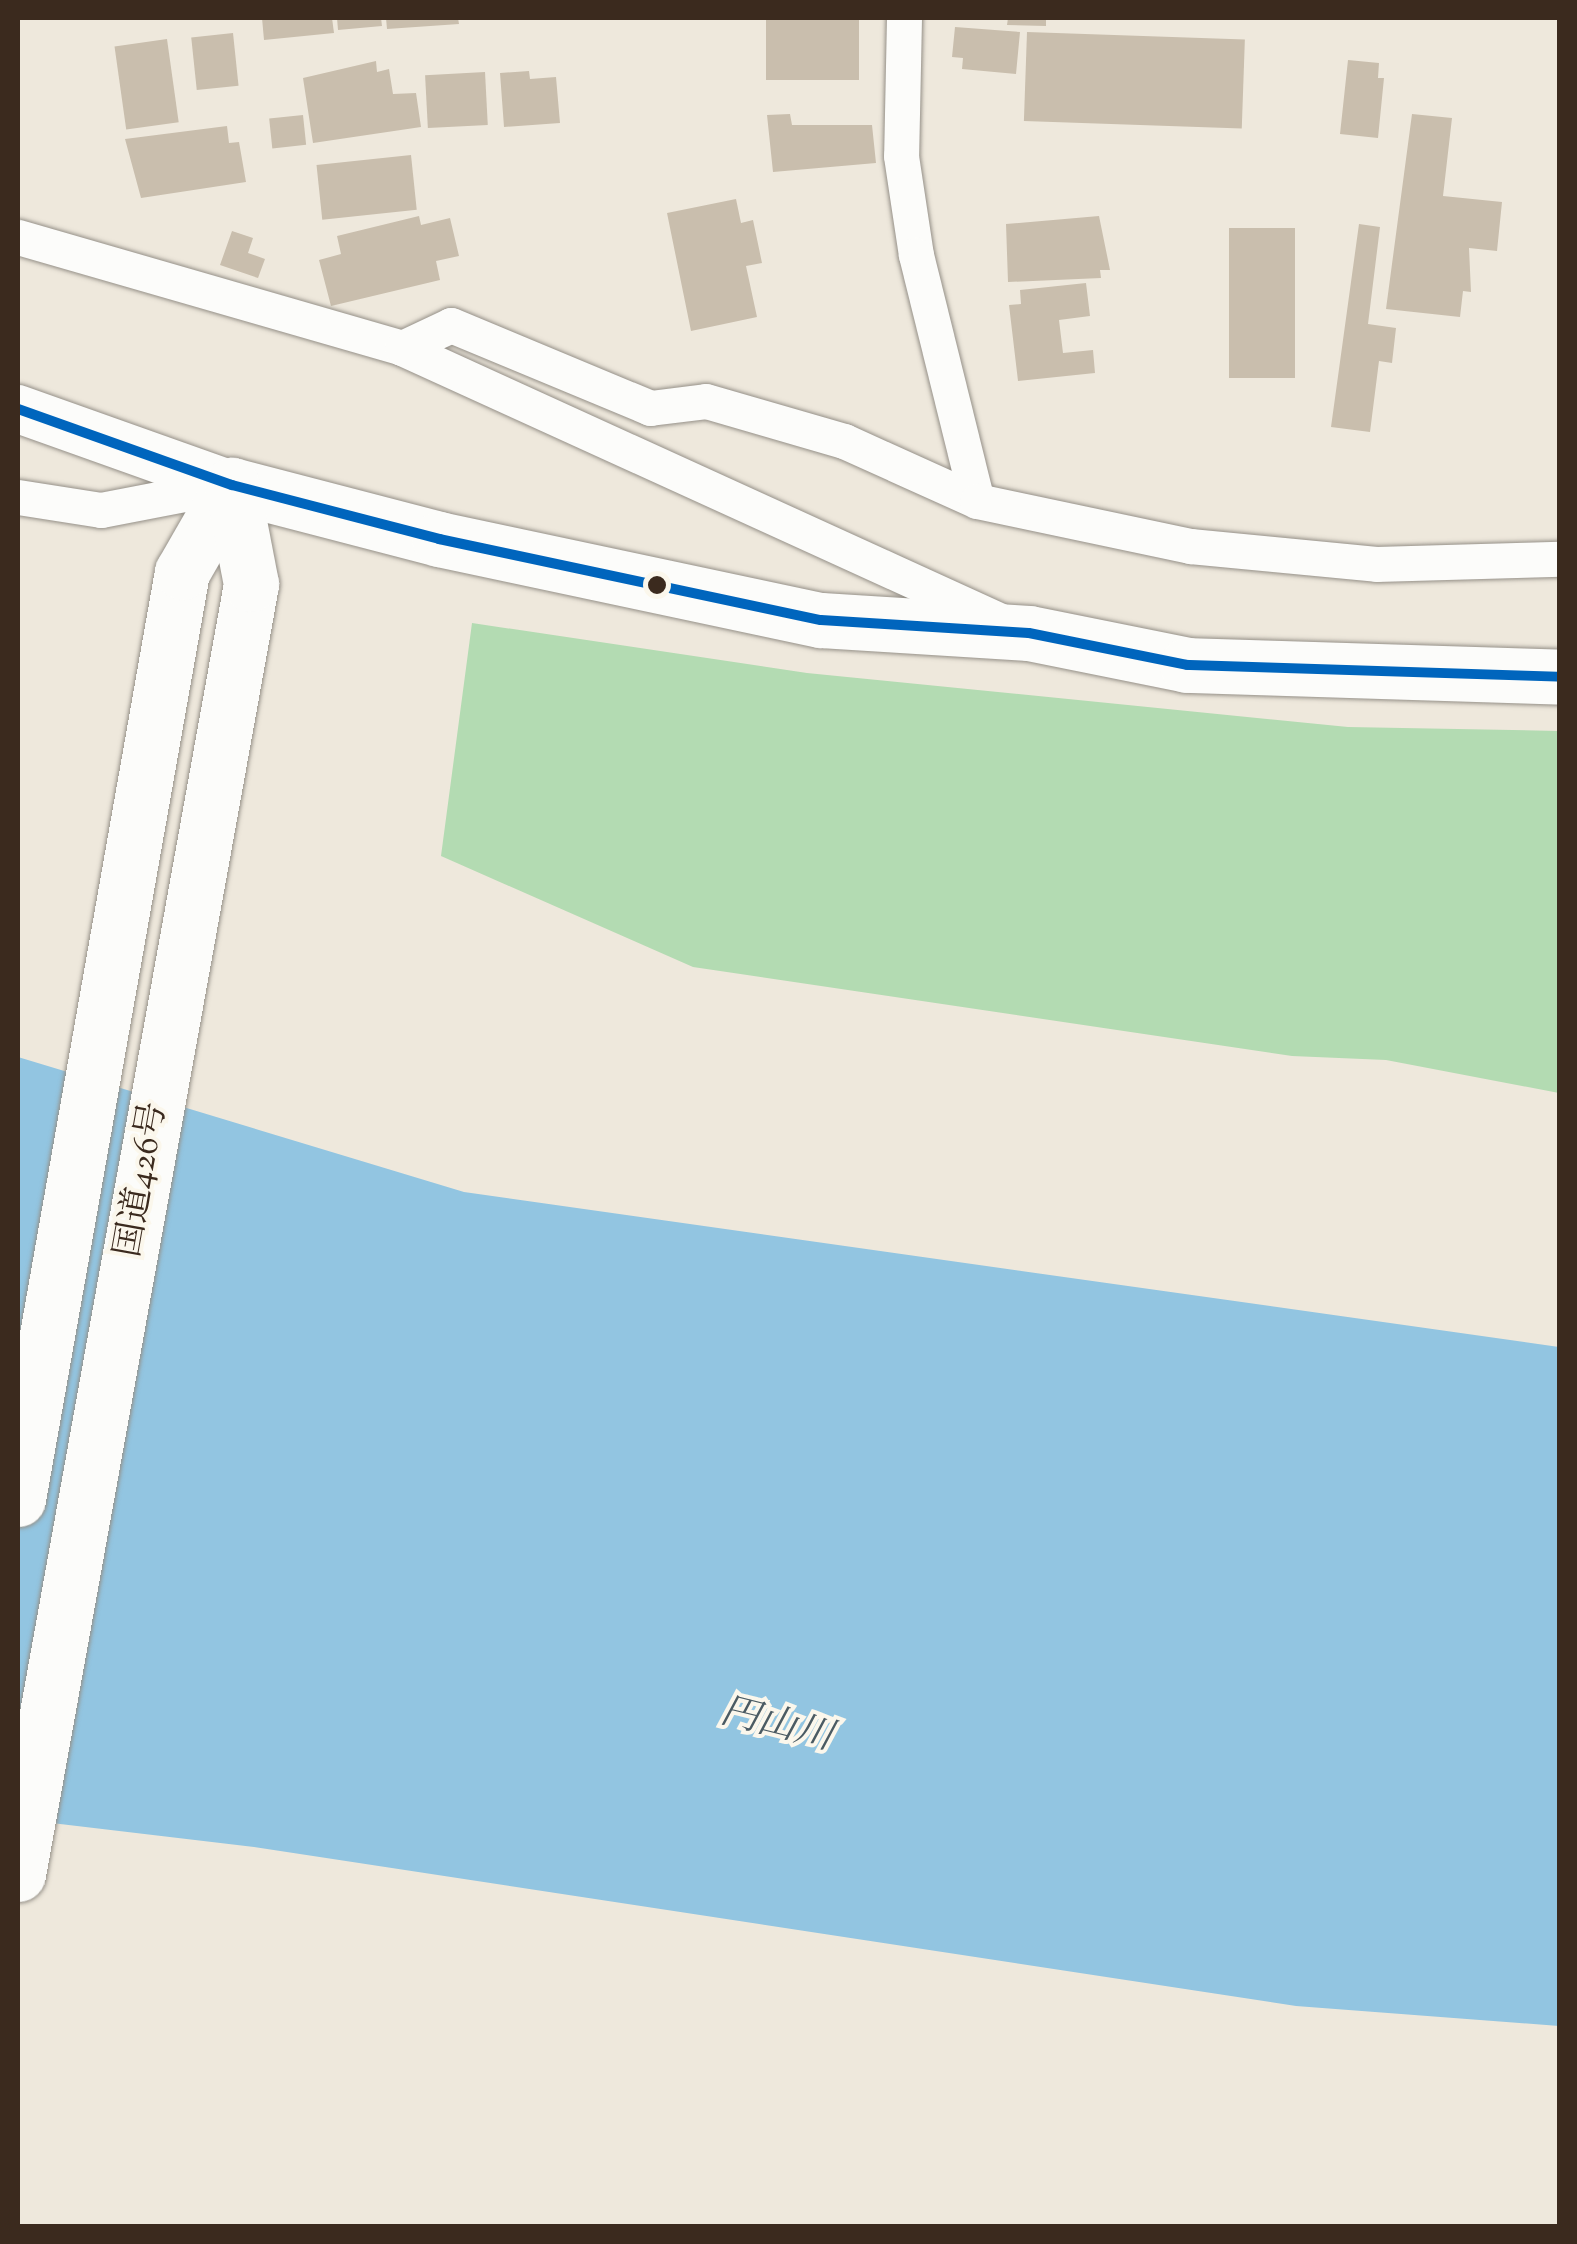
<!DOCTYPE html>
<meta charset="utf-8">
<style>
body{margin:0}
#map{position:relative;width:1577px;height:2244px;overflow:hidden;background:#eee8dc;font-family:"Sorts Mill Goudy","Noto Serif JP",serif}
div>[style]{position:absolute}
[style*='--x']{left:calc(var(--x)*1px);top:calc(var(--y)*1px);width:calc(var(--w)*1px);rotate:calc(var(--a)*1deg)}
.green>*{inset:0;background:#b3dbb2}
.water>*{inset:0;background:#92c5e1}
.building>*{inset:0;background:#c9bead;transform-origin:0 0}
.roads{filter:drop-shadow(0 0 2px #959088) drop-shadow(0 0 2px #959088)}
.street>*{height:35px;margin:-17.5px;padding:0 17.5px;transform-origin:17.5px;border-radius:17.5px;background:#fcfcfa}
.secondary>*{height:48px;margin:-24px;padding:0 24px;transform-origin:24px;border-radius:24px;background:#fcfcfa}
.highway>*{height:55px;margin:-27.5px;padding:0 27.5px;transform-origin:27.5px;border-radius:27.5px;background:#fcfcfa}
.bus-1>*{height:10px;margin:-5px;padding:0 5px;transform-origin:5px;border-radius:5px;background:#0065bd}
.dots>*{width:28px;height:28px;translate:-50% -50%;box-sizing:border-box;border:5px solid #fbf7ec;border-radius:50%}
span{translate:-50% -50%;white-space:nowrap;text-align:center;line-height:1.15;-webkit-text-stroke:8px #fbf7ec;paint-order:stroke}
.street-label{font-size:35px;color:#3b2a1e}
.water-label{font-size:38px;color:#4b5b63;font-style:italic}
.frame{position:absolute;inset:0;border:20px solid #3b2a1e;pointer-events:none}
</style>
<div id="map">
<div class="green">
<i style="clip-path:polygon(472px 623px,807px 673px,1348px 727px,1559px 731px,1559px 1093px,1386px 1060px,1292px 1056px,693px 967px,441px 856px)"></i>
</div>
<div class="water">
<i style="clip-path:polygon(18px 1057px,464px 1192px,1559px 1347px,1559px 2026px,1296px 2006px,254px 1847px,18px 1819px)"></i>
</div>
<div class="building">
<i style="clip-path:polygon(262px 18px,332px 18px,334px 33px,264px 40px)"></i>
<i style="clip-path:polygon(337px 18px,381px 18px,382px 26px,338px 30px)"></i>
<i style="clip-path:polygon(386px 18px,458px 18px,459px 24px,387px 29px)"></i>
<i style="left:766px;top:18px;width:93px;height:62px"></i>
<i style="clip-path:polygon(1008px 18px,1046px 18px,1046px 26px,1007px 25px)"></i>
<i style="clip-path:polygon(955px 27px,1020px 32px,1016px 74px,962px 69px,963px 58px,952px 57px)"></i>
<i style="left:1027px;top:32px;width:218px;height:89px;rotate:2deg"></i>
<i style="left:233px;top:33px;width:53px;height:42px;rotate:84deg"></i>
<i style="left:167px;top:39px;width:84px;height:53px;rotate:82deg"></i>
<i style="clip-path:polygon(1348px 60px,1379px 63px,1378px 78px,1384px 78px,1378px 138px,1340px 134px)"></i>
<i style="clip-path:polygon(376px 61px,377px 72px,389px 69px,393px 94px,416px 93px,421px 127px,313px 143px,303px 78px)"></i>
<i style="clip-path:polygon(529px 71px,530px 79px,556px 77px,560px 123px,504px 127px,500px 73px)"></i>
<i style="left:485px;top:72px;width:53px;height:60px;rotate:87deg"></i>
<i style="clip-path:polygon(790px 114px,792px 125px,872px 125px,876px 163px,773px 172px,767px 115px)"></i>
<i style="clip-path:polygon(1412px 114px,1452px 118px,1443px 196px,1502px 202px,1497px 251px,1469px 248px,1471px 292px,1463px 291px,1460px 317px,1386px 309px)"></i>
<i style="left:303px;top:115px;width:30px;height:34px;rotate:84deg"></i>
<i style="clip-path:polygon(227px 126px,229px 143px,239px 142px,246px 182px,141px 198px,125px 139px)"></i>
<i style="left:411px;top:155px;width:55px;height:95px;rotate:84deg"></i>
<i style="clip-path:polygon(736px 199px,741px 223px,753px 220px,762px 263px,746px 266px,757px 317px,691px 331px,667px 213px)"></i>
<i style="clip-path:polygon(419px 216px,421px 225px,450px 218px,459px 256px,436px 261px,440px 280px,331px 306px,319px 260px,341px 254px,337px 236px)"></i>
<i style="clip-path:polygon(1099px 216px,1110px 270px,1100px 270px,1101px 278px,1008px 282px,1006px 224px)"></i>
<i style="clip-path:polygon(1359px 224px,1380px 227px,1368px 324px,1396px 328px,1392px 363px,1379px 361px,1370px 432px,1331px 427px)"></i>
<i style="left:1295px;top:228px;width:150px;height:66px;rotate:90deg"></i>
<i style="clip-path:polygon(232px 231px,253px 238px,248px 253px,265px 259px,258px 278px,220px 265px)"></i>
<i style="clip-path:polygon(1086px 283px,1090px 316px,1059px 320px,1063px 353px,1093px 350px,1095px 373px,1018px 381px,1009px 305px,1021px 304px,1020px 290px)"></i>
</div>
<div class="roads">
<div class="street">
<i style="--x:904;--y:18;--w:138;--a:91.2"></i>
<i style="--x:901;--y:156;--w:100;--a:81.4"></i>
<i style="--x:916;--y:255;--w:253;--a:76.1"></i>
<i style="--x:18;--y:237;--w:400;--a:16.1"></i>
<i style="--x:402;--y:348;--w:658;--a:24.5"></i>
<i style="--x:402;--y:348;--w:54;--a:-25.1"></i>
<i style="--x:451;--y:325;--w:216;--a:22.6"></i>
<i style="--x:650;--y:408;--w:56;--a:-7.1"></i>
<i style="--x:706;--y:401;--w:144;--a:16.2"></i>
<i style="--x:844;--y:441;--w:146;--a:24.3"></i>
<i style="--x:977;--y:501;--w:218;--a:11.9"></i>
<i style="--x:1190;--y:546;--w:187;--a:5.5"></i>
<i style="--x:1376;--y:564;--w:184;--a:-1.6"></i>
<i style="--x:18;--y:497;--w:84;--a:8.9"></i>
<i style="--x:101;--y:510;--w:132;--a:-10.9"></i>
</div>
<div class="secondary">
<i style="--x:18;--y:409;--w:227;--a:19.6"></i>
</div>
<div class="highway">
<i style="--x:232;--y:485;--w:214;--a:14.6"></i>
<i style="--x:439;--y:539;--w:390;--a:12"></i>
<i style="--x:821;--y:620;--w:208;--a:3.6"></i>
<i style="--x:1029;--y:633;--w:161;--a:11.4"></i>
<i style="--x:1187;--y:665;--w:373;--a:1.8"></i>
<i style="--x:18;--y:1499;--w:941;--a:-79.97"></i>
<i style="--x:182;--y:572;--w:100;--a:-60.1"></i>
<i style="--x:18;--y:1874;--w:1311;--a:-79.76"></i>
<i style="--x:251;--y:584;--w:101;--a:-100.9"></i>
</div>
</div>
<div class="bus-1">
<i style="--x:18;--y:409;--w:227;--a:19.6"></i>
<i style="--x:232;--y:485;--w:214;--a:14.6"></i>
<i style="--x:439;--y:539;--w:390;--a:12"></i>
<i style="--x:821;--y:620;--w:208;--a:3.6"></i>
<i style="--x:1029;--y:633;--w:161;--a:11.4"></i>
<i style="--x:1187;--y:665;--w:373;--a:1.8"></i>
</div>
<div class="dots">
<i style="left:657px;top:585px;background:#3b2a1e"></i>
</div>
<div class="street-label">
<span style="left:143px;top:1180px;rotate:-80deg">国道426号</span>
</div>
<div class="water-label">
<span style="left:776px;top:1727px;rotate:14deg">円山川</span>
</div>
<div class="frame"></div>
</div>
